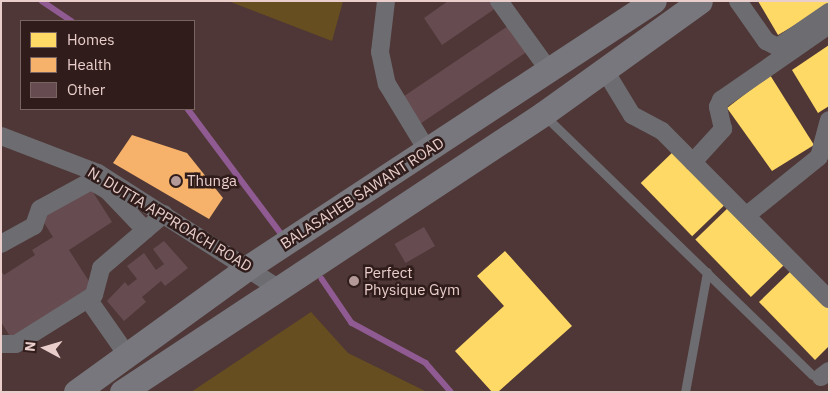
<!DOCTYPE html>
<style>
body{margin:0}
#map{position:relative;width:830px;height:393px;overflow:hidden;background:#4e3736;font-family:"IBM Plex Sans",sans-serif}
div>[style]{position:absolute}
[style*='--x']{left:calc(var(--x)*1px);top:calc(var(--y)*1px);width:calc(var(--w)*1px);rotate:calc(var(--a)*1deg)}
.green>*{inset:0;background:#674e20}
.homes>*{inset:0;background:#ffd966;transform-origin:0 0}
.health>*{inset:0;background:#f6b26b}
.stream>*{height:5.5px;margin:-2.75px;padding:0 2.75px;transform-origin:2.75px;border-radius:2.75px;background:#905a92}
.building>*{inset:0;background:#664c50;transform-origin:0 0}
.lane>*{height:9px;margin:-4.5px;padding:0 4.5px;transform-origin:4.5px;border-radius:4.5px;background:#6d6c71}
.street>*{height:18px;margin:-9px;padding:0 9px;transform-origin:9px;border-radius:9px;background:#6d6c71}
.secondary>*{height:25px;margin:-12.5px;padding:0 12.5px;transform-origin:12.5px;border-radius:12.5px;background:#77777d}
.dots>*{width:14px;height:14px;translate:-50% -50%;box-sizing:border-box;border:2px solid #301d1b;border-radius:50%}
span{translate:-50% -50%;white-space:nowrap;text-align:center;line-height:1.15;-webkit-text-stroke:5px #301d1b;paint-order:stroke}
.poi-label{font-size:15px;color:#e9cecb}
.left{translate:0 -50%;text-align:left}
.street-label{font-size:15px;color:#e9cecb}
.frame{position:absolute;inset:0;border:2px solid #e9cecb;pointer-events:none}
.legend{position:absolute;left:20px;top:20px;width:175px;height:90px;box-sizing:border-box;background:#301d1b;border:1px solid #7a6461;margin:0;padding:6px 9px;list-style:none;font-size:15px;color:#e9cecb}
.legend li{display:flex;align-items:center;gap:10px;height:25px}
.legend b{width:25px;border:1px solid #7a6461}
.north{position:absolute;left:20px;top:323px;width:50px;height:50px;-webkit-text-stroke:4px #301d1b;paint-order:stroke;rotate:276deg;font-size:14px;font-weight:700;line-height:20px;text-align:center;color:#e9cecb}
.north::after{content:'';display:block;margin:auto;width:18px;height:22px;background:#e9cecb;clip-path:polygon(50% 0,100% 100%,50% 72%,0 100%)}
</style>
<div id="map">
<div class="green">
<i style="clip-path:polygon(228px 1px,343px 1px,332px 41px)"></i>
<i style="clip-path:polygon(311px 312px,348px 353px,427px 392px,191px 392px)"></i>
</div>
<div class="homes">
<i style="clip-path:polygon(758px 1px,829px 1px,829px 5px,778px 35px)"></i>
<i style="clip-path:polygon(829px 45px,829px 106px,818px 113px,792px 70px)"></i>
<i style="clip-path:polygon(770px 75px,814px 145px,772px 171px,727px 108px)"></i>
<i style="left:676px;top:149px;width:74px;height:49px;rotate:46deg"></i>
<i style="left:732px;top:204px;width:80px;height:51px;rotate:46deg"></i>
<i style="clip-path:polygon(505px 251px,572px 326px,498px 392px,492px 392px,455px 351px,504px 306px,477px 276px)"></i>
<i style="clip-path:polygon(794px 268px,829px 304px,829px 346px,815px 360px,759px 302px)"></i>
</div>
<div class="health">
<i style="clip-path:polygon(132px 135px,187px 153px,223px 198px,209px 219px,113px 163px)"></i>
</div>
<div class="stream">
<i style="--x:42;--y:1;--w:36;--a:34"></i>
<i style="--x:188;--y:109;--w:159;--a:53.2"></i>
<i style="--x:322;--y:279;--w:53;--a:55.7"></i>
<i style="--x:352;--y:323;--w:84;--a:28.4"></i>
<i style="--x:426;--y:363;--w:38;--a:49"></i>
</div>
<div class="building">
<i style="clip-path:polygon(448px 1px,491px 1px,496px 8px,442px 45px,424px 18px)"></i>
<i style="left:508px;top:26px;width:32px;height:127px;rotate:56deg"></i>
<i style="clip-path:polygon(89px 186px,112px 222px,69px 250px,92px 286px,11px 338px,1px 322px,1px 271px,4px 275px,35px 255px,32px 250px,53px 237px,41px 218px)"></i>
<i style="left:424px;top:227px;width:22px;height:34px;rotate:60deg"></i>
<i style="clip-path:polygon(164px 241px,188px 268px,165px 286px,161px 281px,142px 297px,146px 302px,124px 321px,107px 301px,125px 282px,128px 286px,137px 279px,127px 266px,144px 253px,156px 270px,164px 264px,153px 249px)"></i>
</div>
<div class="lane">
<i style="--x:545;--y:116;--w:372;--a:44.1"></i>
<i style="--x:685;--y:392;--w:122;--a:-79.6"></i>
</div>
<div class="street">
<i style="--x:386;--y:1;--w:51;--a:96.7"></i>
<i style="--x:380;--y:52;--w:33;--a:78"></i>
<i style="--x:387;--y:84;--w:77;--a:58.8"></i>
<i style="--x:499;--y:1;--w:84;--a:54.2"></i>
<i style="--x:738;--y:1;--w:49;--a:55"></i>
<i style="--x:766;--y:41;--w:13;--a:27"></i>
<i style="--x:778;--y:47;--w:62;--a:-34.5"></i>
<i style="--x:604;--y:69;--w:54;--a:58.7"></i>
<i style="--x:632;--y:115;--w:34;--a:28"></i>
<i style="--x:662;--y:131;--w:237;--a:45.2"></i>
<i style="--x:1;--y:136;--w:104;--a:20.9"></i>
<i style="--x:98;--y:173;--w:214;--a:32.6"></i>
<i style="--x:693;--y:162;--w:45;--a:-47.7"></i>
<i style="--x:723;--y:129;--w:23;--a:-103"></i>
<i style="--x:718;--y:107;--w:8;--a:-67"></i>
<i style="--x:721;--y:100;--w:131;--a:-34.8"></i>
<i style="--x:747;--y:215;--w:92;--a:-38.9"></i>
<i style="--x:819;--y:157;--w:38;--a:-75"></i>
<i style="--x:1;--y:244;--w:38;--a:-29"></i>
<i style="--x:34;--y:226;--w:18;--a:-71"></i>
<i style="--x:40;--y:209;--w:58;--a:-28.8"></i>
<i style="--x:91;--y:181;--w:20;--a:30"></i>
<i style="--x:108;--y:191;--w:54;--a:46.5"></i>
<i style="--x:88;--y:299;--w:68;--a:55.1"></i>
<i style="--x:1;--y:344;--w:15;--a:0"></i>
<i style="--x:16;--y:344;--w:92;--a:-32.1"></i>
<i style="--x:94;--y:295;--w:28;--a:-75"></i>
<i style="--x:101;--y:268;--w:83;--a:-40.6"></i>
<i style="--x:821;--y:377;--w:10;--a:-37"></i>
</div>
<div class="secondary">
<i style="--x:76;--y:392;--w:215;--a:-35.9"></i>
<i style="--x:250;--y:266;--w:483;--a:-33.3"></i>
<i style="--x:122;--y:392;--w:505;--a:-33.44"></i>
<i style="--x:543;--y:114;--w:193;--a:-35.7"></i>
</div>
<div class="dots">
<i style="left:176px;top:181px;background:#b39997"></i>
<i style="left:354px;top:281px;background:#b39997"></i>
</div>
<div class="poi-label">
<span class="left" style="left:187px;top:181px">Thunga</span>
<span class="left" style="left:364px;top:281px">Perfect<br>Physique Gym</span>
</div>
<div class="street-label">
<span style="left:362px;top:193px;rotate:-33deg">BALASAHEB SAWANT ROAD</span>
<span style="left:170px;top:219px;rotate:31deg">N. DUTTA APPROACH ROAD</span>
</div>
<div class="frame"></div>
<ul class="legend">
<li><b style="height:14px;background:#ffd966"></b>Homes</li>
<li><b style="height:14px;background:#f6b26b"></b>Health</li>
<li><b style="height:14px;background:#664c50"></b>Other</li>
</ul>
<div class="north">N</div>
</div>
